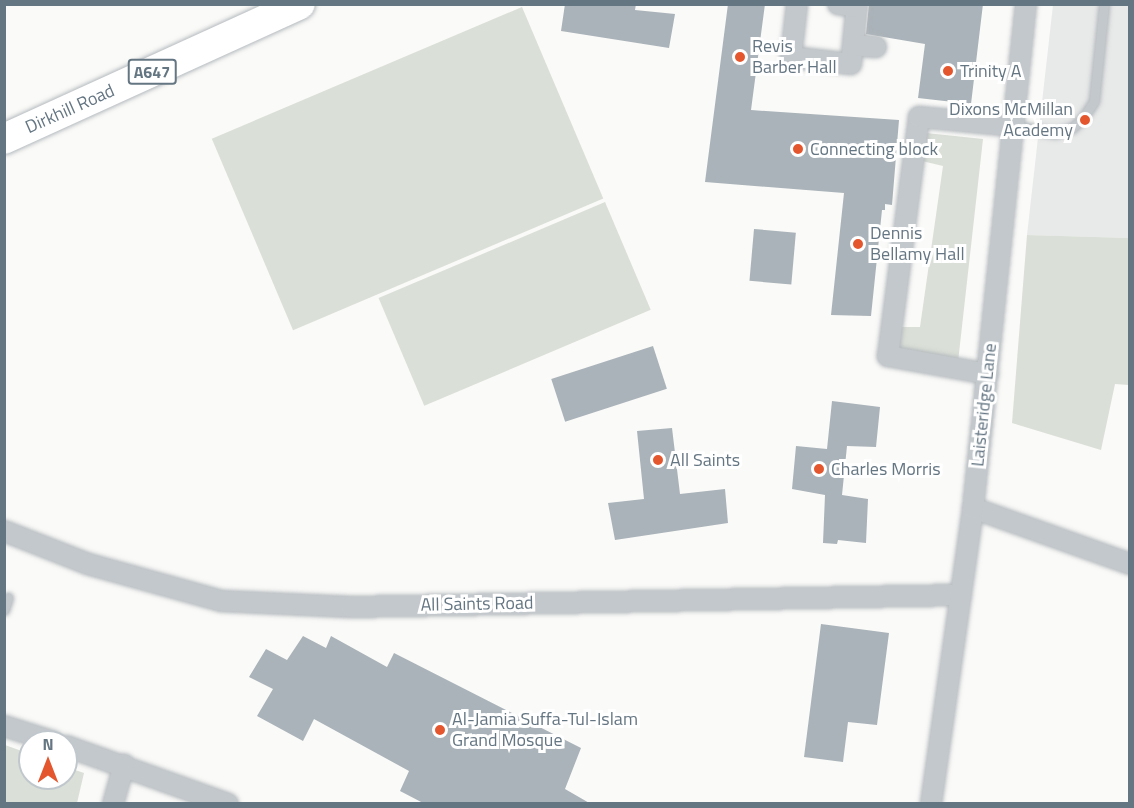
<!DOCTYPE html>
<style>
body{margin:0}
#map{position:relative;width:1134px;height:808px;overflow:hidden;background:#fafaf8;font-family:"Titillium Web",sans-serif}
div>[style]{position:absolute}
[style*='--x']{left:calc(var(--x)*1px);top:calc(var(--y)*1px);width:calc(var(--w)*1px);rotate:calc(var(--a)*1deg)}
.built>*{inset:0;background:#e8e9e9}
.green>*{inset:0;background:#dadfd7;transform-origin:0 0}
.building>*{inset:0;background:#aab3b9;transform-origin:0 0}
.roads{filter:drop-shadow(0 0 2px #b5babe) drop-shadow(0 0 2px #b5babe)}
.service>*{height:9px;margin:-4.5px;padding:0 4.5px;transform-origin:4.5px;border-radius:4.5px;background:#c3c8cc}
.minor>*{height:20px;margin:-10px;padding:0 10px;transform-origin:10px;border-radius:10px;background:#c3c8cc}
.primary>*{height:30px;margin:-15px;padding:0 15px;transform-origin:15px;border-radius:15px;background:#fff}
.dots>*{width:16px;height:16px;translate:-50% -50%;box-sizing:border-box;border:3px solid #fff;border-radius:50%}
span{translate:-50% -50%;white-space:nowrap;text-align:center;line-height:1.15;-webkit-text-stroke:6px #fff;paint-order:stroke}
.shield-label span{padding:2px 4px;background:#fff;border:2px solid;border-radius:4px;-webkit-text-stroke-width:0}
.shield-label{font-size:16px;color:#657683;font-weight:700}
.poi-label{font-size:18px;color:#657683}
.left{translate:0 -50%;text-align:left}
.right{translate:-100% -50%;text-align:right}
.street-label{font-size:18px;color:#657683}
.frame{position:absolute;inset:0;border:6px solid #657683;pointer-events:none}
.north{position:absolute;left:18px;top:730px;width:60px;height:60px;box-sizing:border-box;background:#fff;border:2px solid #c1c8cd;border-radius:50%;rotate:0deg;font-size:16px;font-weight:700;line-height:24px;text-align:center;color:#657683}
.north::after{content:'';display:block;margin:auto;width:21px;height:27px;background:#e4572e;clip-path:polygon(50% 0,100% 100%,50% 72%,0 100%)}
</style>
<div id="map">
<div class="built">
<i style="clip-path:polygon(1053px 5px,1129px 5px,1129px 238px,1027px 235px)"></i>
</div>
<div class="green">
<i style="left:522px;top:7px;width:208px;height:337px;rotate:67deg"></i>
<i style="clip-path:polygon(926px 133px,983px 139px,958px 362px,896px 352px,899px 327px,920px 327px,943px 166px,922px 161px)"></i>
<i style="left:605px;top:202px;width:117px;height:246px;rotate:67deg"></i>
<i style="clip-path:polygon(1027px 235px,1129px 238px,1129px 385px,1115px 384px,1101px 450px,1012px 423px)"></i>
<i style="clip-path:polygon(5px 745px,30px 754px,30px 778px,66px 778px,66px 767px,84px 773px,77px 803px,5px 803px)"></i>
</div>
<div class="building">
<i style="clip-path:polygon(565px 4px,636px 4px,635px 10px,675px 14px,669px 48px,561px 31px)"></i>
<i style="clip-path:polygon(728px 4px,765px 4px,751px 110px,899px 120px,892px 205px,885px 204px,885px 210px,882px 210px,871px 316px,831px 315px,844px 193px,705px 182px)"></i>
<i style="clip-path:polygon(869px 4px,983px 4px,971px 104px,918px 98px,925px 44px,866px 34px)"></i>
<i style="left:754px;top:229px;width:42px;height:52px;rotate:5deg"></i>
<i style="left:653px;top:346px;width:45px;height:107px;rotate:72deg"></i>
<i style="clip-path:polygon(832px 401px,880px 407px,876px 447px,847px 446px,842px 495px,868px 499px,866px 543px,838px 540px,837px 544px,823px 543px,825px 495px,792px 489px,796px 446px,827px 449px)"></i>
<i style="clip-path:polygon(672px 428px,680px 494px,725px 489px,728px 523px,615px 540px,608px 503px,644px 499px,637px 431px)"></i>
<i style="clip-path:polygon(821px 624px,889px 633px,877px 725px,848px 722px,843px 762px,804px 757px)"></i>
<i style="clip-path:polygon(303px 636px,326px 648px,331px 636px,387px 667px,394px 653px,581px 748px,565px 789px,591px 804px,425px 804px,400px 791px,409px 771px,314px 719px,303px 741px,257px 716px,273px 689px,249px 677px,266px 649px,287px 660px)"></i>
</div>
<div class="roads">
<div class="service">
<i style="--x:1015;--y:126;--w:41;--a:9.9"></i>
<i style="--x:1055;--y:133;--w:18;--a:-16"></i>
<i style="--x:1072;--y:128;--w:15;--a:-42"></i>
<i style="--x:1083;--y:118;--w:20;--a:-57"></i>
<i style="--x:1094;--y:101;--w:98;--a:-84.1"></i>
<i style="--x:4;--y:610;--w:13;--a:-72"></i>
</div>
<div class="minor">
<i style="--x:797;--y:4;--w:53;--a:96.5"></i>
<i style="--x:791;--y:57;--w:60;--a:6.7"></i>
<i style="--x:851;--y:64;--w:60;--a:-84.3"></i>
<i style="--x:838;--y:4;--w:19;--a:9"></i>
<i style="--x:853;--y:45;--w:23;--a:5"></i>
<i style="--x:988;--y:374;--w:102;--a:-169.8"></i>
<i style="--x:888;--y:356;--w:241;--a:-82.6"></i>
<i style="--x:919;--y:117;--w:96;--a:5.4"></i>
<i style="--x:973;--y:508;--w:167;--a:19.6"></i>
<i style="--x:4;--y:531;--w:90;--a:21.4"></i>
<i style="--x:88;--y:564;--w:138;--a:15.5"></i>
<i style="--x:221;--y:601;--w:130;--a:2.6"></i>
<i style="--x:351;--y:607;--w:610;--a:-1.13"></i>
<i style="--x:4;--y:726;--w:52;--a:17.7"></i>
<i style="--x:66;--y:746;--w:172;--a:19.7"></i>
<i style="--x:113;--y:804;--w:41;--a:-74.2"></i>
<i style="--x:931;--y:804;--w:299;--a:-81.9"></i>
<i style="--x:973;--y:508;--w:507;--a:-84"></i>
</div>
<div class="primary">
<i style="--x:4;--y:139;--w:325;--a:-24.5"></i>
</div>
</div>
<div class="dots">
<i style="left:740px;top:57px;background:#e4572e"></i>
<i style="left:948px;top:71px;background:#e4572e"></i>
<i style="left:1085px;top:120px;background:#e4572e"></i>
<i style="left:798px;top:149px;background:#e4572e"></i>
<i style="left:858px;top:244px;background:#e4572e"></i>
<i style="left:658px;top:460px;background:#e4572e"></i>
<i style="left:819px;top:469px;background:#e4572e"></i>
<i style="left:440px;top:730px;background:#e4572e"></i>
</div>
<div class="shield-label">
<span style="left:152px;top:72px">A647</span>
</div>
<div class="poi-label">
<span class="left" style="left:752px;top:57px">Revis<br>Barber Hall</span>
<span class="left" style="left:960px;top:71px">Trinity A</span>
<span class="right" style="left:1073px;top:120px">Dixons McMillan<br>Academy</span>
<span class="left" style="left:810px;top:149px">Connecting block</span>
<span class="left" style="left:870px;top:244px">Dennis<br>Bellamy Hall</span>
<span class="left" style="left:670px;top:460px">All Saints</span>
<span class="left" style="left:831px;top:469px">Charles Morris</span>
<span class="left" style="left:452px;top:730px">Al-Jamia Suffa-Tul-Islam<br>Grand Mosque</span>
</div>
<div class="street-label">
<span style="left:70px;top:109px;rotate:-24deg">Dirkhill Road</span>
<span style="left:984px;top:405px;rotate:-84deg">Laisteridge Lane</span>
<span style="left:477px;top:604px;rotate:-1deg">All Saints Road</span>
</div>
<div class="frame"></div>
<div class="north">N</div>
</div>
